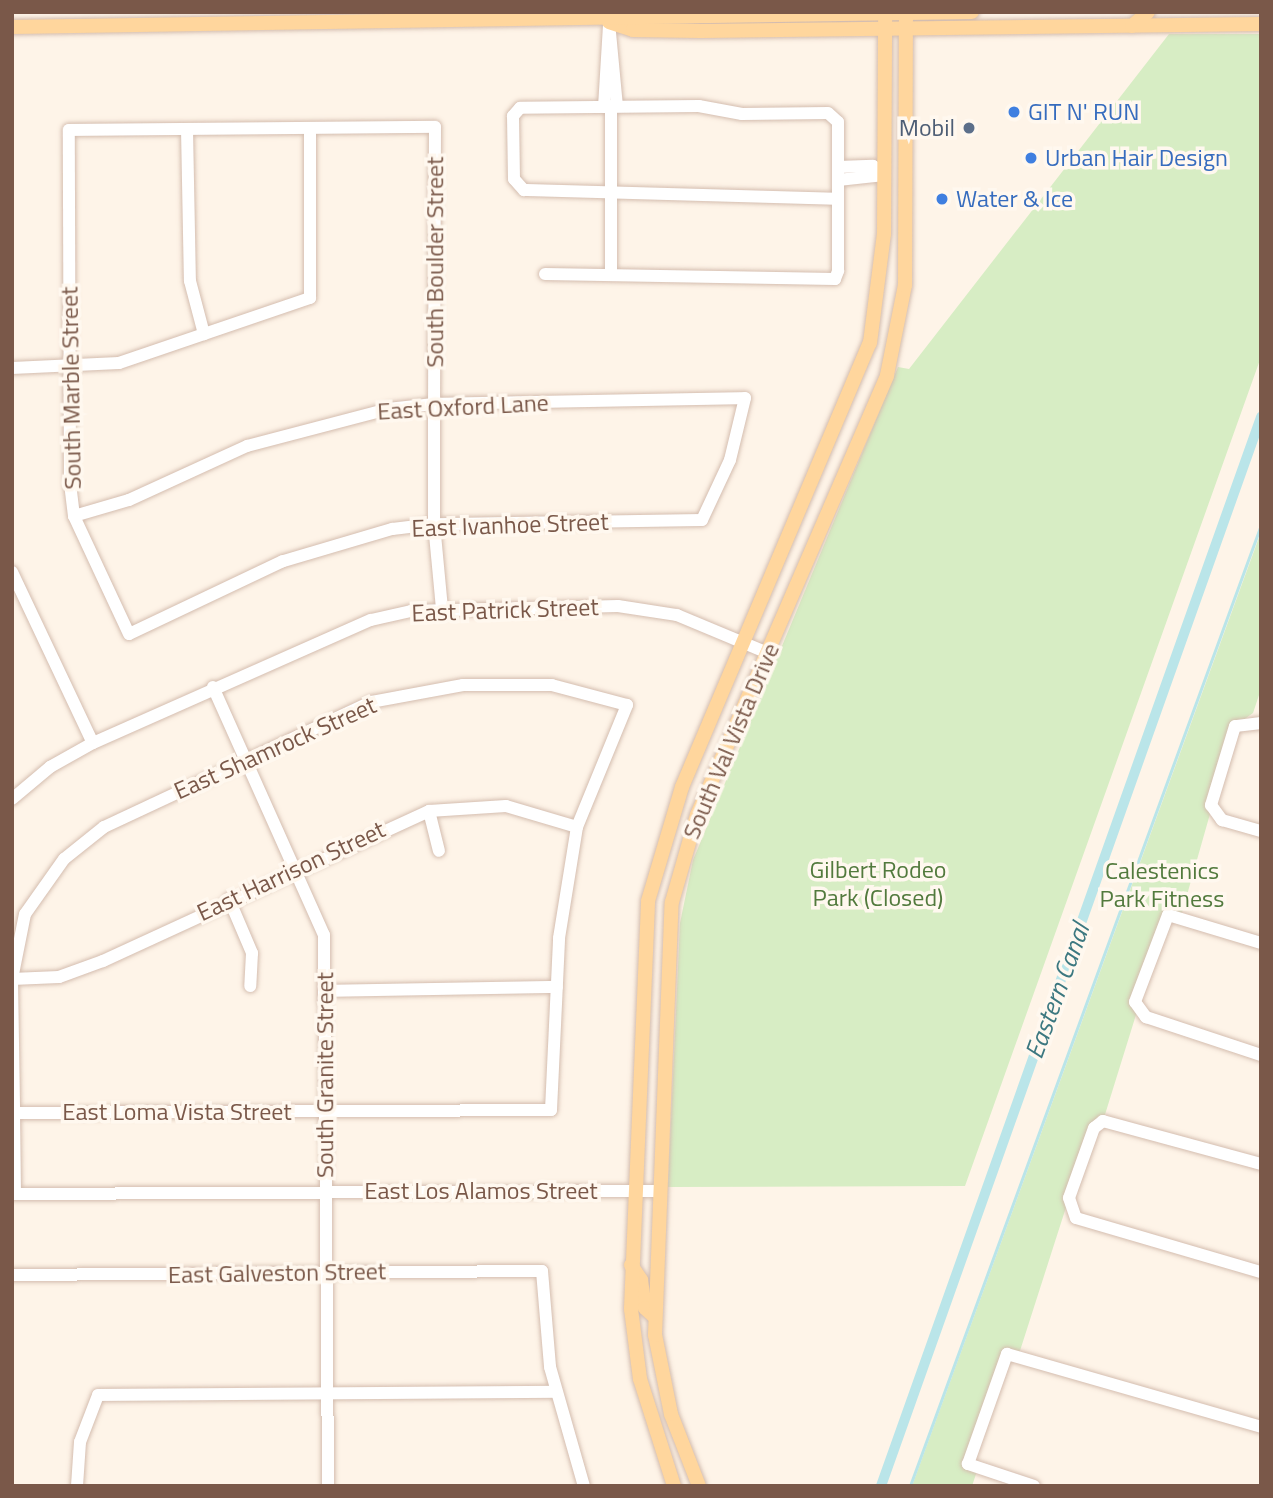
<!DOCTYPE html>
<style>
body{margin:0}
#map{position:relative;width:1273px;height:1498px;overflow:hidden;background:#fef4e8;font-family:"Titillium Web",sans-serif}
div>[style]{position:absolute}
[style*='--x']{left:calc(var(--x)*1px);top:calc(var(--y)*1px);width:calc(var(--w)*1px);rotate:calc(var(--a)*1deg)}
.green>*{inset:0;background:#d7edc4}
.stream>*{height:2.5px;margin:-1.25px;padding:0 1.25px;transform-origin:1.25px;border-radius:1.25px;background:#bae5e9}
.canal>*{height:10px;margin:-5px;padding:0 5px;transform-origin:5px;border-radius:5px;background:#bae5e9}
.roads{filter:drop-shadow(0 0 2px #d4bdaf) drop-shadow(0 0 2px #d4bdaf)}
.minor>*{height:12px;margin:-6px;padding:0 6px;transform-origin:6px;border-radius:6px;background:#fff}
.major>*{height:14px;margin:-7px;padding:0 7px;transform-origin:7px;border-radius:7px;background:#ffd69d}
.dots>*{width:19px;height:19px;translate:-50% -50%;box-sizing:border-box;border:4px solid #fff8ef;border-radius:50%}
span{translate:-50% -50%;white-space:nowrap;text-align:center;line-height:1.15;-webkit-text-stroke:7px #fff8ef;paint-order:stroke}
.shop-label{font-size:24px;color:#366cbe}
.left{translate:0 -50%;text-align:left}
.service-label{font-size:24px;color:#4e5e75}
.right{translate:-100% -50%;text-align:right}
.street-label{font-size:24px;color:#7a5849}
.park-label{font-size:24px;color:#527a3d}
.water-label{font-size:26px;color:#3c7880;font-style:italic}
.frame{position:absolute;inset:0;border:14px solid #7a5849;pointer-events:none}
</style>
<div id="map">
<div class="green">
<i style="clip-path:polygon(1169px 34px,1261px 34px,1261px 357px,965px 1186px,668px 1187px,680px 923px,693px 860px,898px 367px,909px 369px)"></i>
<i style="clip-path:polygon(1261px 532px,1261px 689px,1253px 713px,1235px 726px,1181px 916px,1167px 915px,1103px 1121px,1069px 1198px,1018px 1357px,1008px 1354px,969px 1464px,978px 1468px,972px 1486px,912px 1486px)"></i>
</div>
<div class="stream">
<i style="--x:910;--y:1486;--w:1023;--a:-69.94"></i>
</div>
<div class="canal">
<i style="--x:881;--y:1486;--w:1135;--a:-70.43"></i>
</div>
<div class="roads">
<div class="minor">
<i style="--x:609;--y:22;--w:84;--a:84.6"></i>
<i style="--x:604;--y:107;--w:82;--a:-86.5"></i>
<i style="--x:187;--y:129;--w:152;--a:88.9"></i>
<i style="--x:190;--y:281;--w:55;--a:75.2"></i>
<i style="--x:838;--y:167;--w:35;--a:-2"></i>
<i style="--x:873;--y:166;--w:14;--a:39"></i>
<i style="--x:884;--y:175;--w:46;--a:173.8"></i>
<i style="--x:611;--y:273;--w:167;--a:-90"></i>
<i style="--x:545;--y:274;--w:290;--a:1"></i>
<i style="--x:835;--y:279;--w:9;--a:-69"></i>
<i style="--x:838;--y:271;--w:149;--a:-90"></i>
<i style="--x:838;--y:122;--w:13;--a:-138"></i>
<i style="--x:828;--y:113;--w:86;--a:179.3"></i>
<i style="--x:742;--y:114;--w:44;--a:-169.5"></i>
<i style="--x:699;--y:106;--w:179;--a:179.4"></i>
<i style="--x:520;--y:108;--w:11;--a:131"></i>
<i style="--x:513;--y:116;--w:63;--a:89.1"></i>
<i style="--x:514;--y:179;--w:15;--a:48"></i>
<i style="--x:524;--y:190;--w:314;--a:1.6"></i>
<i style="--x:12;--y:368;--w:107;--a:-2.7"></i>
<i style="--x:119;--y:363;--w:202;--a:-18.8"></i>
<i style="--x:310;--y:298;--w:170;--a:-90"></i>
<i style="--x:74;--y:516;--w:57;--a:-16.2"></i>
<i style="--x:129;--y:500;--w:130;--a:-24.6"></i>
<i style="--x:247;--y:446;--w:146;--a:-14.7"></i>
<i style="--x:388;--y:409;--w:46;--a:-6.2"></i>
<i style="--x:434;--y:404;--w:311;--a:-1.1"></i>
<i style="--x:745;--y:398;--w:64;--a:103.6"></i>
<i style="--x:730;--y:460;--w:66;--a:115"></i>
<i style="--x:702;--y:520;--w:268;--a:179.1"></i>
<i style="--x:434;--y:524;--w:42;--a:173.2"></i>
<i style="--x:392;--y:529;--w:114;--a:163.6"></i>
<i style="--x:283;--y:561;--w:170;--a:154.6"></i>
<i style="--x:129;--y:634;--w:130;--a:-115"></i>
<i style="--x:74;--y:516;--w:31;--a:-97"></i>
<i style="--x:70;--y:485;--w:355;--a:-90.2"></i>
<i style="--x:69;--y:130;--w:366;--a:-0.5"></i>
<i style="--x:435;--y:127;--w:277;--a:90.2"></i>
<i style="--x:434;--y:404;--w:120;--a:90"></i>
<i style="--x:434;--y:524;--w:84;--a:84.6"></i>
<i style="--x:12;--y:572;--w:189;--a:64.7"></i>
<i style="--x:213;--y:687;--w:272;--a:65.9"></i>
<i style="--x:324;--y:935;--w:551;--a:89.58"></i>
<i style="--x:1261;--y:723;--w:26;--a:173"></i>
<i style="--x:1235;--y:726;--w:83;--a:106.9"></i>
<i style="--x:1211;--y:805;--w:19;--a:54"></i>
<i style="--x:1222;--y:820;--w:41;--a:15.8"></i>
<i style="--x:12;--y:799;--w:50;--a:-40.1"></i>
<i style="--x:50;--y:767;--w:49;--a:-29.2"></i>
<i style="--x:93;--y:743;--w:304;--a:-23.9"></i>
<i style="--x:371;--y:620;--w:41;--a:-12.7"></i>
<i style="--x:411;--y:611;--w:207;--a:-1.4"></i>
<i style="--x:618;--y:606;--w:60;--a:8.7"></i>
<i style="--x:677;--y:615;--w:99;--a:22.7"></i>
<i style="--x:429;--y:811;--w:41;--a:76"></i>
<i style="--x:229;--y:899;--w:59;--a:66.9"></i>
<i style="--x:252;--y:953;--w:33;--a:93"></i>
<i style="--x:1261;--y:943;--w:97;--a:-163.2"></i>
<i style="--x:1168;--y:915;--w:93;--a:110.8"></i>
<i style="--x:1135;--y:1002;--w:19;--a:54"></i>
<i style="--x:1146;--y:1017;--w:121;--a:18.3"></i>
<i style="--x:12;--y:979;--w:47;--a:-2.4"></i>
<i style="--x:59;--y:977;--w:47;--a:-20"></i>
<i style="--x:103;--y:961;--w:359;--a:-24.7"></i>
<i style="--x:429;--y:811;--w:77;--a:-3.7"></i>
<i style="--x:506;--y:806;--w:74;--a:16.5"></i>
<i style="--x:325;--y:991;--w:232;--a:-1"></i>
<i style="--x:14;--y:1113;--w:537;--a:-0.32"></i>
<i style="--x:551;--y:1110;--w:172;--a:-87.3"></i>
<i style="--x:559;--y:938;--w:112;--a:-80.8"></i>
<i style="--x:577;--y:827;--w:132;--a:-67.7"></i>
<i style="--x:627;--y:705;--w:78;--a:-165.1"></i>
<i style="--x:552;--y:685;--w:89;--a:180"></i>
<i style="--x:463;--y:685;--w:94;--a:169.5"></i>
<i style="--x:371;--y:702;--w:295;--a:154.9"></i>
<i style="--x:104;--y:827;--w:51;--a:141.3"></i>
<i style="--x:64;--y:859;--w:67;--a:125.3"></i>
<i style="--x:25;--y:914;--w:66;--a:101.3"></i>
<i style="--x:12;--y:979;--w:134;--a:89.1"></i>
<i style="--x:14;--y:1113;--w:81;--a:89.3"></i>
<i style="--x:1261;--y:1164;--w:164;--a:-164.8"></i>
<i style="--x:1103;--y:1121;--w:11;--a:142"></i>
<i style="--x:1094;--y:1128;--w:74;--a:109.7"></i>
<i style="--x:1069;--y:1198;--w:21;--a:71"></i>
<i style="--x:1076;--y:1218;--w:193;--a:16.3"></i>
<i style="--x:12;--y:1194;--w:644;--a:-0.27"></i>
<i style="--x:12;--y:1275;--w:530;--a:-0.43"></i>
<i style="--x:542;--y:1271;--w:96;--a:85.2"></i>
<i style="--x:550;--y:1367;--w:124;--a:74.1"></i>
<i style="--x:77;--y:1486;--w:44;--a:-86.1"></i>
<i style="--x:80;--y:1442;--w:50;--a:-69"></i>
<i style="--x:98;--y:1395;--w:457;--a:-0.4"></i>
<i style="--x:1034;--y:1486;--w:70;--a:-161.6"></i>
<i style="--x:968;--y:1464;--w:117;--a:-70.5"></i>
<i style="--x:1007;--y:1354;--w:264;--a:16"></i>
</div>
<div class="major">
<i style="--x:609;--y:22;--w:25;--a:18"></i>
<i style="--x:633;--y:30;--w:68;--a:0.8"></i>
<i style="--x:701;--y:31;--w:560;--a:-0.72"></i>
<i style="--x:1132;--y:26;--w:21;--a:-41"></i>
<i style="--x:12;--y:27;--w:960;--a:-0.9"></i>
<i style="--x:631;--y:1265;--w:18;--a:56"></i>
<i style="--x:641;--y:1280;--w:28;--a:82"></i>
<i style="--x:645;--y:1308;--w:13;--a:42"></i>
<i style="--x:674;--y:1486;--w:112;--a:-107.6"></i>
<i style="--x:640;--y:1379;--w:71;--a:-97.3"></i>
<i style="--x:631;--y:1309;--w:408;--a:-87.6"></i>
<i style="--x:648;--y:901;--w:119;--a:-73.4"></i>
<i style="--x:682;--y:787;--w:482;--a:-67.1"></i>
<i style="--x:870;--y:343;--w:110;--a:-82.7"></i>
<i style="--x:884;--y:234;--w:222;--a:-89.7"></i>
<i style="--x:699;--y:1486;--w:77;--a:-111.3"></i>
<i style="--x:671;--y:1414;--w:81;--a:-101.4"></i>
<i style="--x:655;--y:1335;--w:433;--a:-87.8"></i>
<i style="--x:672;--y:902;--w:91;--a:-74"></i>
<i style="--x:697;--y:815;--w:479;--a:-66.6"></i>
<i style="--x:887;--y:375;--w:92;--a:-78.7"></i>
<i style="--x:905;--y:285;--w:273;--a:-89.8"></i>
</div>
</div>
<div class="dots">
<i style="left:1014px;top:112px;background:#3f7fe0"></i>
<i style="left:969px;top:128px;background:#5c6f8a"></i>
<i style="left:1031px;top:158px;background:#3f7fe0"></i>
<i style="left:942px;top:199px;background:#3f7fe0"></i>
</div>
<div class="shop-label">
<span class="left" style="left:1028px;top:112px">GIT N' RUN</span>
<span class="left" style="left:1045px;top:158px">Urban Hair Design</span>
<span class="left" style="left:956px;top:199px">Water &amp; Ice</span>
</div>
<div class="service-label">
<span class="right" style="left:955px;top:128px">Mobil</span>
</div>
<div class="street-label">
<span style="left:435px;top:262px;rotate:-90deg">South Boulder Street</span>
<span style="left:71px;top:388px;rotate:-91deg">South Marble Street</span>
<span style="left:463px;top:407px;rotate:-3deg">East Oxford Lane</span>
<span style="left:510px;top:525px;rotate:-2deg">East Ivanhoe Street</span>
<span style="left:505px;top:610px;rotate:-2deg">East Patrick Street</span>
<span style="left:731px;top:741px;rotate:-67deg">South Val Vista Drive</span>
<span style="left:275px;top:748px;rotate:-24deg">East Shamrock Street</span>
<span style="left:291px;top:871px;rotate:-25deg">East Harrison Street</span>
<span style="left:325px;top:1075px;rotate:-90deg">South Granite Street</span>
<span style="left:177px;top:1112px">East Loma Vista Street</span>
<span style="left:481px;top:1191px">East Los Alamos Street</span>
<span style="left:277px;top:1273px;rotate:-1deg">East Galveston Street</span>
</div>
<div class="park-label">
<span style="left:878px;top:884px">Gilbert Rodeo<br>Park (Closed)</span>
<span style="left:1162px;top:885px">Calestenics<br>Park Fitness</span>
</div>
<div class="water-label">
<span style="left:1057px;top:991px;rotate:-70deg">Eastern Canal</span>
</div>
<div class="frame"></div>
</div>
